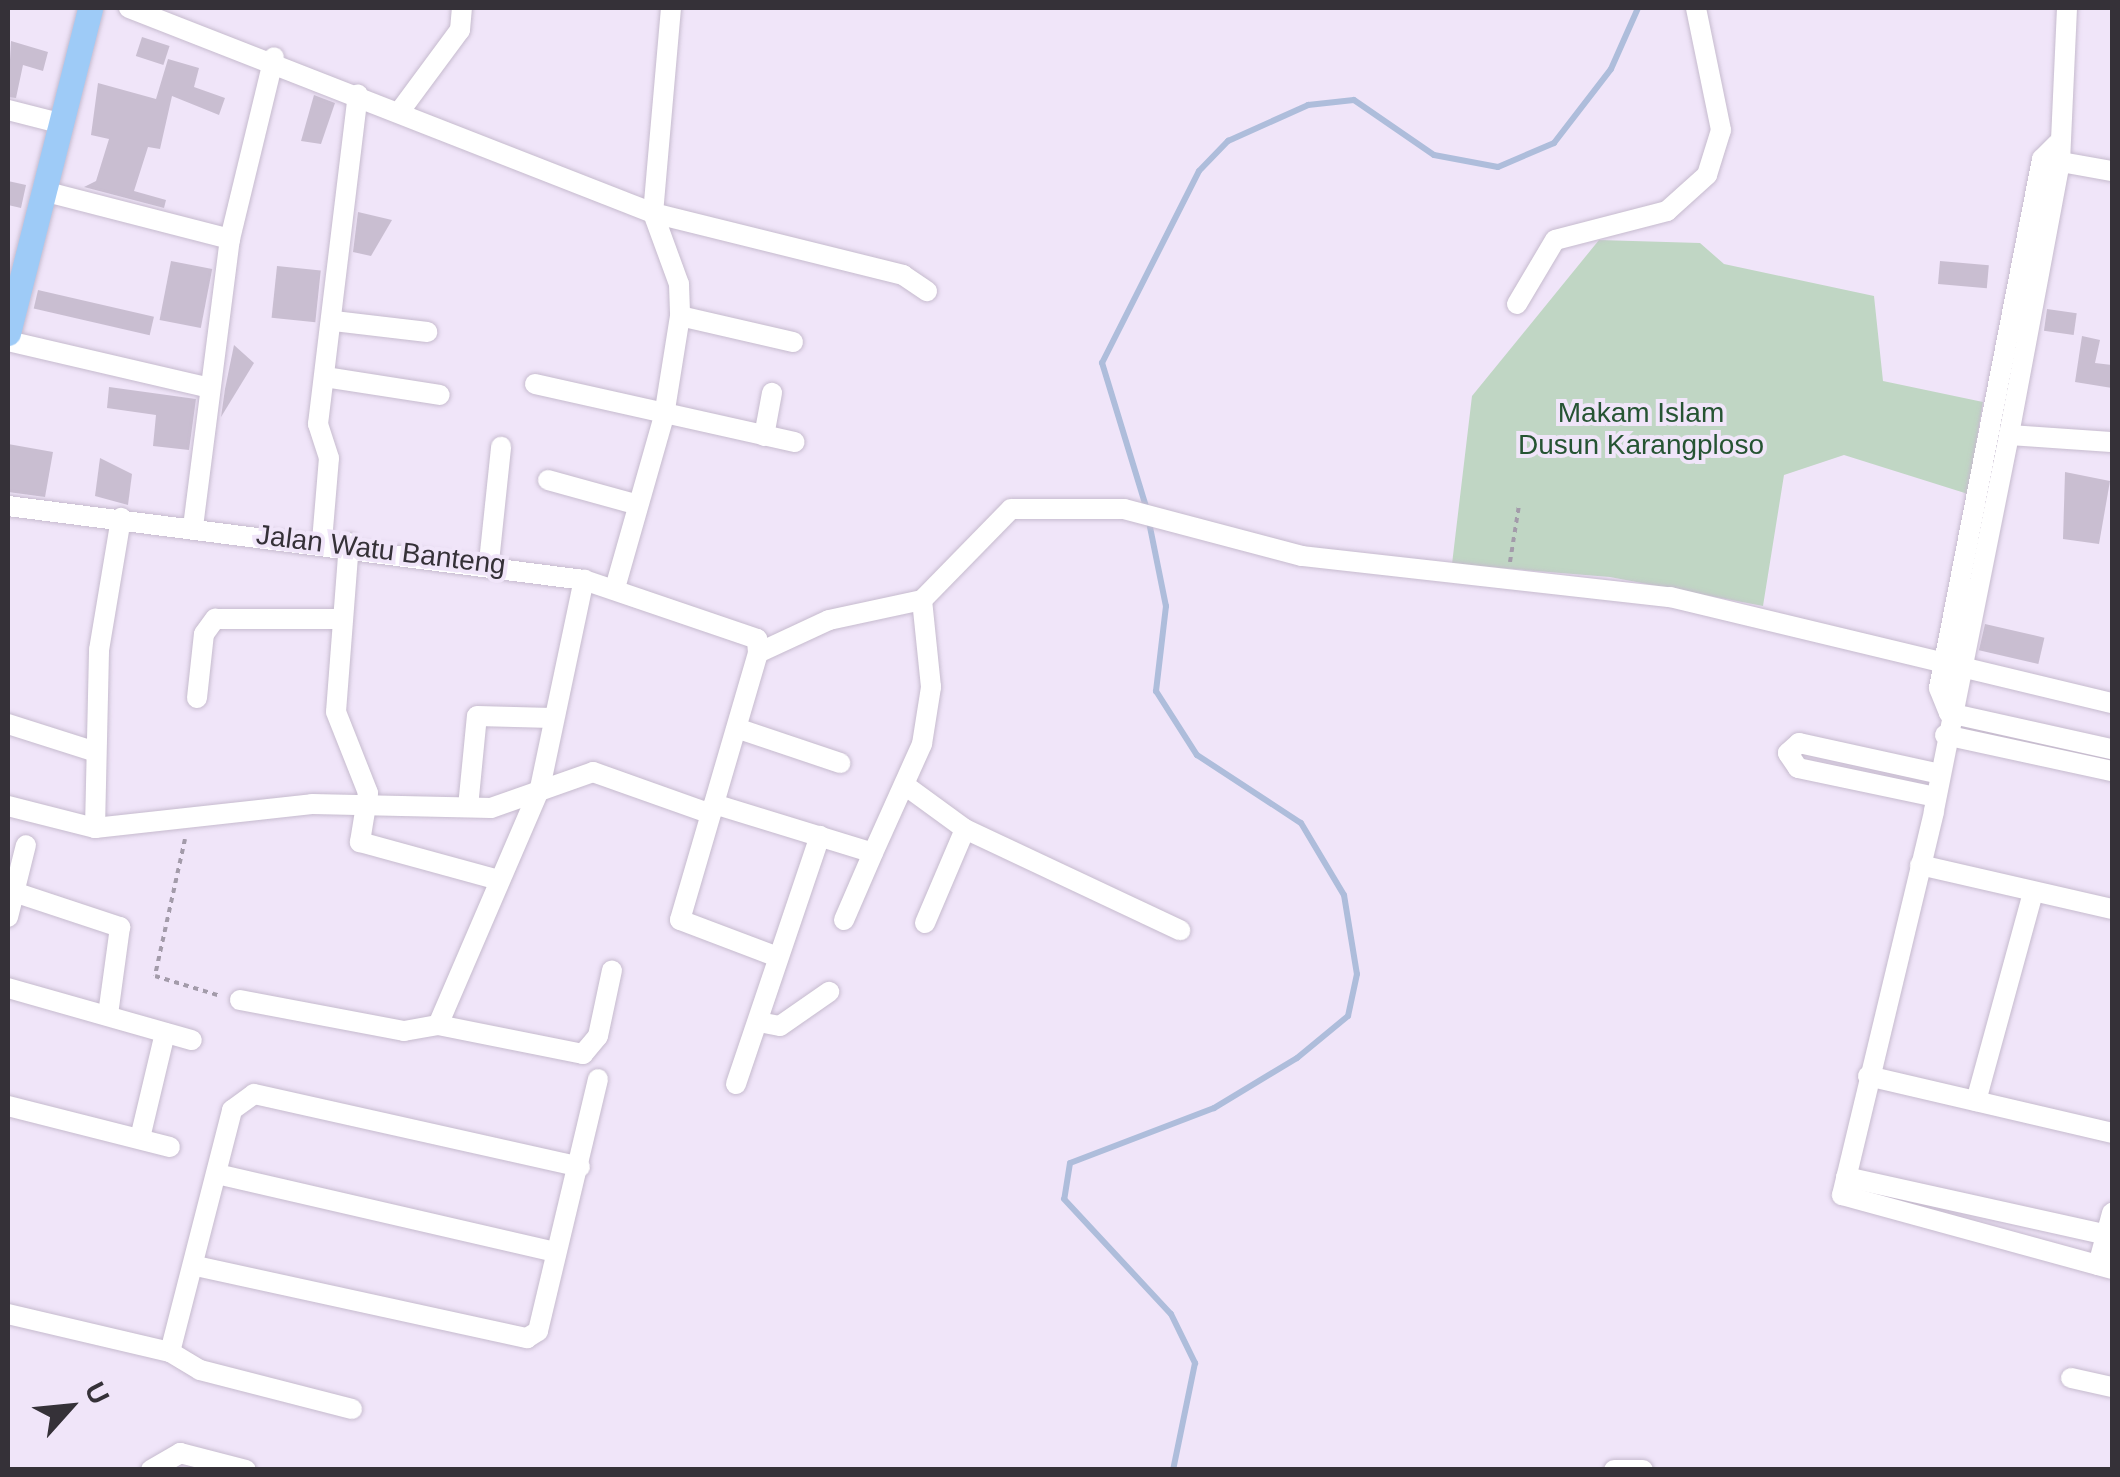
<!DOCTYPE html>
<style>
body{margin:0}
#map{position:relative;width:2120px;height:1477px;overflow:hidden;background:#f0e5f9;font-family:Helvetica,sans-serif}
div>[style]{position:absolute}
[style*='--x']{left:calc(var(--x)*1px);top:calc(var(--y)*1px);width:calc(var(--w)*1px);rotate:calc(var(--a)*1deg)}
.green>*{inset:0;background:#c0d6c4}
.stream>*{height:6px;margin:-3px;padding:0 3px;transform-origin:3px;border-radius:3px;background:#aebddb}
.building>*{inset:0;background:#c9bed1;transform-origin:0 0}
.path>*{height:4px;margin-top:-2px;transform-origin:0;background:repeating-linear-gradient(90deg,#a39baa 0 5px,transparent 0 10px)}
.roads{filter:drop-shadow(0 0 2px #c6bbce) drop-shadow(0 0 2px #c6bbce)}
.minor>*{height:20px;margin:-10px;padding:0 10px;transform-origin:10px;border-radius:10px;background:#fff}
.major>*{height:25px;margin:-12.5px;padding:0 12.5px;transform-origin:12.5px;border-radius:12.5px;background:#9ecbf7}
span{translate:-50% -50%;white-space:nowrap;text-align:center;line-height:1.15;-webkit-text-stroke:8px #f0e5f9;paint-order:stroke}
.park-label{font-size:28px;color:#265433}
.street-label{font-size:28px;color:#353138}
.frame{position:absolute;inset:0;border:10px solid #353138;pointer-events:none}
.north{position:absolute;left:20px;top:1357px;width:100px;height:100px;-webkit-text-stroke:8px #f0e5f9;paint-order:stroke;rotate:63deg;font-size:28px;font-weight:700;line-height:40px;text-align:center;color:#353138}
.north::after{content:'';display:block;margin:auto;width:35px;height:45px;background:#353138;clip-path:polygon(50% 0,100% 100%,50% 72%,0 100%)}
</style>
<div id="map">
<div class="green">
<i style="clip-path:polygon(1599px 240px,1700px 243px,1724px 264px,1874px 296px,1883px 381px,1983px 402px,1968px 494px,1844px 455px,1784px 475px,1763px 606px,1610px 577px,1452px 564px,1472px 396px)"></i>
</div>
<div class="stream">
<i style="--x:1147;--y:510;--w:154;--a:-107"></i>
<i style="--x:1102;--y:363;--w:215;--a:-63.2"></i>
<i style="--x:1199;--y:171;--w:42;--a:-46"></i>
<i style="--x:1228;--y:141;--w:88;--a:-24.2"></i>
<i style="--x:1308;--y:105;--w:46;--a:-6.2"></i>
<i style="--x:1354;--y:100;--w:97;--a:34.5"></i>
<i style="--x:1434;--y:155;--w:65;--a:10.6"></i>
<i style="--x:1498;--y:167;--w:61;--a:-23.2"></i>
<i style="--x:1554;--y:143;--w:93;--a:-52.4"></i>
<i style="--x:1611;--y:69;--w:67;--a:-66.1"></i>
<i style="--x:1149;--y:522;--w:86;--a:78.6"></i>
<i style="--x:1166;--y:606;--w:86;--a:96.7"></i>
<i style="--x:1156;--y:691;--w:76;--a:57.4"></i>
<i style="--x:1197;--y:755;--w:124;--a:33.2"></i>
<i style="--x:1301;--y:823;--w:84;--a:59.2"></i>
<i style="--x:1344;--y:895;--w:80;--a:80.7"></i>
<i style="--x:1357;--y:974;--w:43;--a:102.1"></i>
<i style="--x:1348;--y:1016;--w:66;--a:140.5"></i>
<i style="--x:1297;--y:1058;--w:97;--a:148.9"></i>
<i style="--x:1214;--y:1108;--w:154;--a:159.1"></i>
<i style="--x:1070;--y:1163;--w:36;--a:99"></i>
<i style="--x:1064;--y:1199;--w:157;--a:47.1"></i>
<i style="--x:1171;--y:1314;--w:55;--a:63.9"></i>
<i style="--x:1195;--y:1363;--w:109;--a:101.6"></i>
</div>
<div class="building">
<i style="left:142px;top:37px;width:29px;height:20px;rotate:18deg"></i>
<i style="clip-path:polygon(11px 41px,48px 52px,43px 71px,23px 65px,16px 98px,8px 97px)"></i>
<i style="clip-path:polygon(168px 59px,199px 68px,194px 87px,225px 98px,219px 115px,172px 96px,160px 149px,148px 147px,134px 191px,166px 200px,164px 208px,84px 187px,96px 181px,109px 139px,91px 135px,98px 83px,156px 99px)"></i>
<i style="clip-path:polygon(314px 95px,335px 103px,321px 144px,301px 141px)"></i>
<i style="clip-path:polygon(8px 181px,26px 185px,21px 208px,8px 205px)"></i>
<i style="clip-path:polygon(358px 212px,392px 220px,371px 256px,353px 252px)"></i>
<i style="left:171px;top:261px;width:42px;height:60px;rotate:11deg"></i>
<i style="left:1940px;top:261px;width:49px;height:23px;rotate:5deg"></i>
<i style="left:277px;top:266px;width:44px;height:52px;rotate:6deg"></i>
<i style="left:38px;top:290px;width:119px;height:19px;rotate:13deg"></i>
<i style="left:2047px;top:309px;width:30px;height:22px;rotate:8deg"></i>
<i style="clip-path:polygon(2082px 336px,2100px 340px,2095px 363px,2112px 365px,2112px 388px,2075px 382px)"></i>
<i style="clip-path:polygon(234px 345px,254px 363px,221px 417px,225px 389px)"></i>
<i style="clip-path:polygon(109px 387px,196px 399px,189px 450px,153px 446px,156px 415px,107px 408px)"></i>
<i style="clip-path:polygon(8px 444px,53px 452px,45px 497px,8px 492px)"></i>
<i style="clip-path:polygon(100px 458px,132px 474px,128px 505px,95px 496px)"></i>
<i style="clip-path:polygon(2065px 472px,2110px 481px,2099px 544px,2063px 539px)"></i>
<i style="left:1985px;top:624px;width:61px;height:27px;rotate:13deg"></i>
</div>
<div class="path">
<i style="--x:1510;--y:562;--w:58;--a:-81"></i>
<i style="--x:185;--y:839;--w:140;--a:102.4"></i>
<i style="--x:155;--y:976;--w:69;--a:16.9"></i>
</div>
<div class="roads">
<div class="minor">
<i style="--x:129;--y:8;--w:563;--a:21.37"></i>
<i style="--x:653;--y:213;--w:76;--a:69.9"></i>
<i style="--x:679;--y:284;--w:32;--a:88"></i>
<i style="--x:680;--y:316;--w:101;--a:99.1"></i>
<i style="--x:664;--y:416;--w:179;--a:105.9"></i>
<i style="--x:671;--y:8;--w:206;--a:95"></i>
<i style="--x:653;--y:213;--w:258;--a:13.9"></i>
<i style="--x:903;--y:275;--w:29;--a:34"></i>
<i style="--x:2067;--y:8;--w:154;--a:92.6"></i>
<i style="--x:2060;--y:162;--w:278;--a:100.6"></i>
<i style="--x:2009;--y:435;--w:384;--a:101.3"></i>
<i style="--x:1934;--y:812;--w:394;--a:103.5"></i>
<i style="--x:1842;--y:1195;--w:280;--a:15.3"></i>
<i style="--x:8;--y:110;--w:57;--a:14.3"></i>
<i style="--x:400;--y:111;--w:101;--a:-53.5"></i>
<i style="--x:460;--y:30;--w:22;--a:-85"></i>
<i style="--x:2050;--y:160;--w:63;--a:10.1"></i>
<i style="--x:47;--y:192;--w:189;--a:14.4"></i>
<i style="--x:1517;--y:304;--w:74;--a:-59.3"></i>
<i style="--x:1555;--y:240;--w:116;--a:-14.5"></i>
<i style="--x:1667;--y:211;--w:54;--a:-42"></i>
<i style="--x:1707;--y:175;--w:47;--a:-72.7"></i>
<i style="--x:1721;--y:130;--w:125;--a:-101.6"></i>
<i style="--x:680;--y:316;--w:116;--a:13"></i>
<i style="--x:334;--y:321;--w:94;--a:6.7"></i>
<i style="--x:8;--y:341;--w:203;--a:13.1"></i>
<i style="--x:325;--y:377;--w:116;--a:8.9"></i>
<i style="--x:535;--y:384;--w:266;--a:12.6"></i>
<i style="--x:2009;--y:435;--w:103;--a:3.9"></i>
<i style="--x:764;--y:436;--w:44;--a:-79.5"></i>
<i style="--x:548;--y:480;--w:90;--a:15.4"></i>
<i style="--x:8;--y:506;--w:581;--a:7.32"></i>
<i style="--x:584;--y:580;--w:183;--a:18.8"></i>
<i style="--x:757;--y:639;--w:14;--a:86"></i>
<i style="--x:758;--y:653;--w:78;--a:-24.9"></i>
<i style="--x:829;--y:620;--w:95;--a:-12.1"></i>
<i style="--x:922;--y:600;--w:127;--a:-45.6"></i>
<i style="--x:1011;--y:509;--w:113;--a:0"></i>
<i style="--x:1124;--y:509;--w:184;--a:14.8"></i>
<i style="--x:1302;--y:556;--w:370;--a:6.4"></i>
<i style="--x:1670;--y:597;--w:455;--a:13.5"></i>
<i style="--x:193;--y:527;--w:290;--a:-82.7"></i>
<i style="--x:230;--y:239;--w:187;--a:-76.4"></i>
<i style="--x:322;--y:541;--w:83;--a:-85.2"></i>
<i style="--x:329;--y:458;--w:36;--a:-108"></i>
<i style="--x:318;--y:424;--w:332;--a:-83.1"></i>
<i style="--x:349;--y:543;--w:169;--a:94.4"></i>
<i style="--x:336;--y:712;--w:87;--a:68.4"></i>
<i style="--x:368;--y:793;--w:50;--a:99.3"></i>
<i style="--x:360;--y:842;--w:140;--a:15.3"></i>
<i style="--x:489;--y:562;--w:116;--a:-84"></i>
<i style="--x:758;--y:653;--w:278;--a:106.3"></i>
<i style="--x:680;--y:920;--w:102;--a:20.8"></i>
<i style="--x:197;--y:698;--w:64;--a:-83.8"></i>
<i style="--x:204;--y:634;--w:19;--a:-54"></i>
<i style="--x:215;--y:619;--w:126;--a:0"></i>
<i style="--x:1949;--y:713;--w:27;--a:-112"></i>
<i style="--x:1939;--y:688;--w:539;--a:-78.98"></i>
<i style="--x:2042;--y:159;--w:21;--a:-45"></i>
<i style="--x:1949;--y:713;--w:167;--a:12.5"></i>
<i style="--x:8;--y:724;--w:89;--a:17.6"></i>
<i style="--x:739;--y:729;--w:107;--a:18.6"></i>
<i style="--x:1945;--y:735;--w:171;--a:12.2"></i>
<i style="--x:906;--y:786;--w:73;--a:36.1"></i>
<i style="--x:965;--y:829;--w:238;--a:25.2"></i>
<i style="--x:1931;--y:796;--w:136;--a:-168.1"></i>
<i style="--x:1798;--y:768;--w:18;--a:-124"></i>
<i style="--x:1788;--y:753;--w:15;--a:-42"></i>
<i style="--x:1799;--y:743;--w:140;--a:12.4"></i>
<i style="--x:714;--y:804;--w:166;--a:17.1"></i>
<i style="--x:873;--y:853;--w:120;--a:-65.8"></i>
<i style="--x:922;--y:744;--w:58;--a:-81"></i>
<i style="--x:931;--y:687;--w:87;--a:-95.9"></i>
<i style="--x:8;--y:806;--w:90;--a:14.2"></i>
<i style="--x:95;--y:828;--w:218;--a:-6.3"></i>
<i style="--x:312;--y:804;--w:179;--a:1.3"></i>
<i style="--x:491;--y:808;--w:108;--a:-19.4"></i>
<i style="--x:593;--y:772;--w:125;--a:19.6"></i>
<i style="--x:468;--y:807;--w:91;--a:-84.4"></i>
<i style="--x:477;--y:716;--w:75;--a:1.5"></i>
<i style="--x:95;--y:828;--w:178;--a:-88.7"></i>
<i style="--x:99;--y:650;--w:134;--a:-80.5"></i>
<i style="--x:1920;--y:865;--w:197;--a:12.9"></i>
<i style="--x:14;--y:892;--w:112;--a:18.3"></i>
<i style="--x:120;--y:927;--w:89;--a:97.8"></i>
<i style="--x:8;--y:917;--w:74;--a:-76"></i>
<i style="--x:844;--y:920;--w:73;--a:-66.6"></i>
<i style="--x:925;--y:923;--w:102;--a:-66.9"></i>
<i style="--x:8;--y:988;--w:191;--a:15.8"></i>
<i style="--x:240;--y:1000;--w:167;--a:10.7"></i>
<i style="--x:404;--y:1031;--w:35;--a:-10"></i>
<i style="--x:438;--y:1025;--w:258;--a:-66.7"></i>
<i style="--x:540;--y:788;--w:213;--a:-78.1"></i>
<i style="--x:759;--y:1022;--w:21;--a:11"></i>
<i style="--x:780;--y:1026;--w:60;--a:-34.8"></i>
<i style="--x:438;--y:1025;--w:148;--a:11.3"></i>
<i style="--x:583;--y:1054;--w:23;--a:-50"></i>
<i style="--x:598;--y:1036;--w:67;--a:-78"></i>
<i style="--x:1868;--y:1076;--w:251;--a:13.1"></i>
<i style="--x:736;--y:1084;--w:262;--a:-71.3"></i>
<i style="--x:1976;--y:1101;--w:217;--a:-74.7"></i>
<i style="--x:8;--y:1106;--w:167;--a:14.2"></i>
<i style="--x:140;--y:1138;--w:108;--a:-76.6"></i>
<i style="--x:217;--y:1174;--w:346;--a:13"></i>
<i style="--x:1846;--y:1177;--w:272;--a:12.5"></i>
<i style="--x:2098;--y:1265;--w:54;--a:-74.9"></i>
<i style="--x:196;--y:1266;--w:339;--a:12.3"></i>
<i style="--x:527;--y:1338;--w:13;--a:-32"></i>
<i style="--x:538;--y:1331;--w:259;--a:-76.6"></i>
<i style="--x:8;--y:1314;--w:166;--a:13.2"></i>
<i style="--x:170;--y:1352;--w:250;--a:-75.6"></i>
<i style="--x:232;--y:1110;--w:27;--a:-36"></i>
<i style="--x:254;--y:1094;--w:334;--a:12.6"></i>
<i style="--x:170;--y:1352;--w:35;--a:31"></i>
<i style="--x:200;--y:1370;--w:157;--a:14.4"></i>
<i style="--x:2071;--y:1378;--w:42;--a:12.4"></i>
<i style="--x:151;--y:1470;--w:34;--a:-30"></i>
<i style="--x:180;--y:1453;--w:68;--a:14.4"></i>
<i style="--x:1614;--y:1470;--w:29;--a:0"></i>
</div>
<div class="major">
<i style="--x:8;--y:333;--w:335;--a:-75.8"></i>
</div>
</div>
<div class="park-label">
<span style="left:1641px;top:429px">Makam Islam<br>Dusun Karangploso</span>
</div>
<div class="street-label">
<span style="left:381px;top:550px;rotate:7deg">Jalan Watu Banteng</span>
</div>
<div class="frame"></div>
<div class="north">U</div>
</div>
